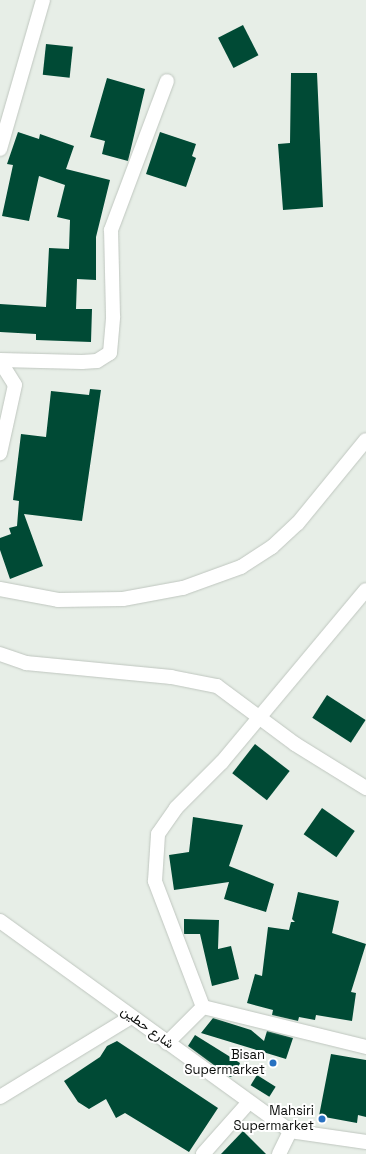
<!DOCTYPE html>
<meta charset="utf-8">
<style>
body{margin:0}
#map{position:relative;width:366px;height:1154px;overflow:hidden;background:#e7eee7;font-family:"Space Grotesk",Vazirmatn,sans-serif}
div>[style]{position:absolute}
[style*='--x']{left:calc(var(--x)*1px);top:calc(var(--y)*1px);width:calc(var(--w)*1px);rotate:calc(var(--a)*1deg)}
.building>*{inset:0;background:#004a35;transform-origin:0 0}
.roads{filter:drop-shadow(0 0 1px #bfc6bf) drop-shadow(0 0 1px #bfc6bf)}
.minor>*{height:14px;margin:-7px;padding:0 7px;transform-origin:7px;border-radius:7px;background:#fff}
.dots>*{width:11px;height:11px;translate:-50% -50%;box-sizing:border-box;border:2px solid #fff;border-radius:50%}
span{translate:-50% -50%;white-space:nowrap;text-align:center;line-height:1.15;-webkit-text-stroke:4px #fff;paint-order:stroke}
.street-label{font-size:13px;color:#0a0c0a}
.poi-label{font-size:13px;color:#0a0c0a}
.right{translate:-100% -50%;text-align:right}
</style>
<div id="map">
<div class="building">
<i style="left:243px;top:25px;width:34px;height:28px;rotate:63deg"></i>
<i style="left:46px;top:44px;width:27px;height:31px;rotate:6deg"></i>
<i style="clip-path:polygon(291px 73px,317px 73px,323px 207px,283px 210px,278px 144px,290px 143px)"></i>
<i style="clip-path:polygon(107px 78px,145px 89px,128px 161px,102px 154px,105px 141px,90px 137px)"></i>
<i style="clip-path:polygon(18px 132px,39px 139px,40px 134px,74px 146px,66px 169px,110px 180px,96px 237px,96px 280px,77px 279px,76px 309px,92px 309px,91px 342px,36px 340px,36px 334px,0 332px,0 304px,46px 307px,49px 248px,69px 249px,70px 220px,57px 217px,65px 185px,39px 176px,29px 221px,2px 216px,13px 165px,7px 164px)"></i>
<i style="clip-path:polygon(160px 132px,196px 144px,192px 156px,196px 158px,186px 187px,146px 174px)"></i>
<i style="clip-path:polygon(90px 389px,101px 390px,82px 521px,24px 514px,43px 566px,10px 579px,0 550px,0 538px,11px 534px,9px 528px,17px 526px,19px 501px,13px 500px,21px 434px,46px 437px,51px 391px,89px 395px)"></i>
<i style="left:327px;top:695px;width:46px;height:27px;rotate:33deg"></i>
<i style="left:255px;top:744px;width:44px;height:37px;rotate:38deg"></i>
<i style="left:322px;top:808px;width:40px;height:32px;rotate:35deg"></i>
<i style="clip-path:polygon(193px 817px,243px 825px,229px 866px,274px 884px,266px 912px,224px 899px,229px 882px,174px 890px,169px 855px,189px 852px)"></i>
<i style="clip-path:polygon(298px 892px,339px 901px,332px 933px,366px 944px,351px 992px,356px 993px,352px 1021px,316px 1015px,315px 1020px,299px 1017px,298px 1021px,272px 1015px,273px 1010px,247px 1003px,255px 974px,262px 976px,268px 927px,289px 930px,291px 922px,295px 922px,292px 919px)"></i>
<i style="clip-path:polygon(184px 919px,219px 920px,218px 949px,231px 946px,239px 979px,212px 986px,200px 934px,184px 934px)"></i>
<i style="clip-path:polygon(213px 1018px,251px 1030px,264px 1041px,267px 1031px,293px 1038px,286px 1059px,201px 1033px)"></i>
<i style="clip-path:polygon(195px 1035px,240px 1063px,235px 1075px,230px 1077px,188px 1046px)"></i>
<i style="clip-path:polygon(117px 1041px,218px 1108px,189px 1152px,125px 1113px,116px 1118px,106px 1099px,89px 1109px,78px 1102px,64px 1081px,100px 1057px,107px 1046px)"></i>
<i style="clip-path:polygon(331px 1054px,366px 1060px,366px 1117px,358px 1115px,357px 1123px,319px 1116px)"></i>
<i style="left:257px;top:1075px;width:22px;height:12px;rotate:32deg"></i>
<i style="clip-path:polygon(243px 1131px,266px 1154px,221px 1154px)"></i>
</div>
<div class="roads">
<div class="minor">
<i style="--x:0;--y:149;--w:155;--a:-73.9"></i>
<i style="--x:0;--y:360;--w:82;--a:1.4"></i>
<i style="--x:82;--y:362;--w:15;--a:-4"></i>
<i style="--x:97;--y:361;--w:15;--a:-32"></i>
<i style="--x:110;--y:353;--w:37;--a:-85"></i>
<i style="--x:113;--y:316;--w:86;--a:-91.3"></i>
<i style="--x:111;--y:230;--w:159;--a:-69.4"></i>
<i style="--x:0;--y:361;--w:28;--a:58"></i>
<i style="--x:15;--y:385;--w:70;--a:102.4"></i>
<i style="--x:0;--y:589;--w:59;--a:10.7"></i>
<i style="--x:58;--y:600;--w:65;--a:-0.9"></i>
<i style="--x:123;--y:599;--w:61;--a:-10.4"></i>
<i style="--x:183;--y:588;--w:62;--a:-19.9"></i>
<i style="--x:241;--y:567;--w:37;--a:-33"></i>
<i style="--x:272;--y:547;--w:35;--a:-43"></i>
<i style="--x:298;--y:523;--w:107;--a:-50.7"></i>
<i style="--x:0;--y:654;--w:28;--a:19"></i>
<i style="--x:26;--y:663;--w:146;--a:5.5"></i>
<i style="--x:171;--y:677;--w:47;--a:11.1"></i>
<i style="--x:217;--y:686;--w:97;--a:36.6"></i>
<i style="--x:295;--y:744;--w:84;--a:31.8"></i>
<i style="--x:0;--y:921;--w:358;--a:35.9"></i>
<i style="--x:290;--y:1131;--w:77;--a:8.2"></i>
<i style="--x:203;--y:1007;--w:135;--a:-110.9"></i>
<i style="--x:155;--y:881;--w:47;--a:-86.3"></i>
<i style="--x:158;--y:834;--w:32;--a:-55"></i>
<i style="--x:176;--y:808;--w:65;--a:-45"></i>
<i style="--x:222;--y:762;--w:224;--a:-50.1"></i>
<i style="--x:167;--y:1043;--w:51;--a:-45"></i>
<i style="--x:203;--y:1007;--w:168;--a:13.8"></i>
<i style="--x:0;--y:1097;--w:153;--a:-31.4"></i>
<i style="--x:203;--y:1154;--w:69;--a:-48.5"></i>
<i style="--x:279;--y:1154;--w:25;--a:-64"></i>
</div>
</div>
<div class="dots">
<i style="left:273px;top:1063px;background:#2871c1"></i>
<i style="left:322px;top:1119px;background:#2871c1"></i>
</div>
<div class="street-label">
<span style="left:147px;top:1028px;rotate:36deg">شارع حطين</span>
</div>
<div class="poi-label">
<span class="right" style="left:265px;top:1063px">Bisan<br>Supermarket</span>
<span class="right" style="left:314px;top:1119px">Mahsiri<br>Supermarket</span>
</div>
</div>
